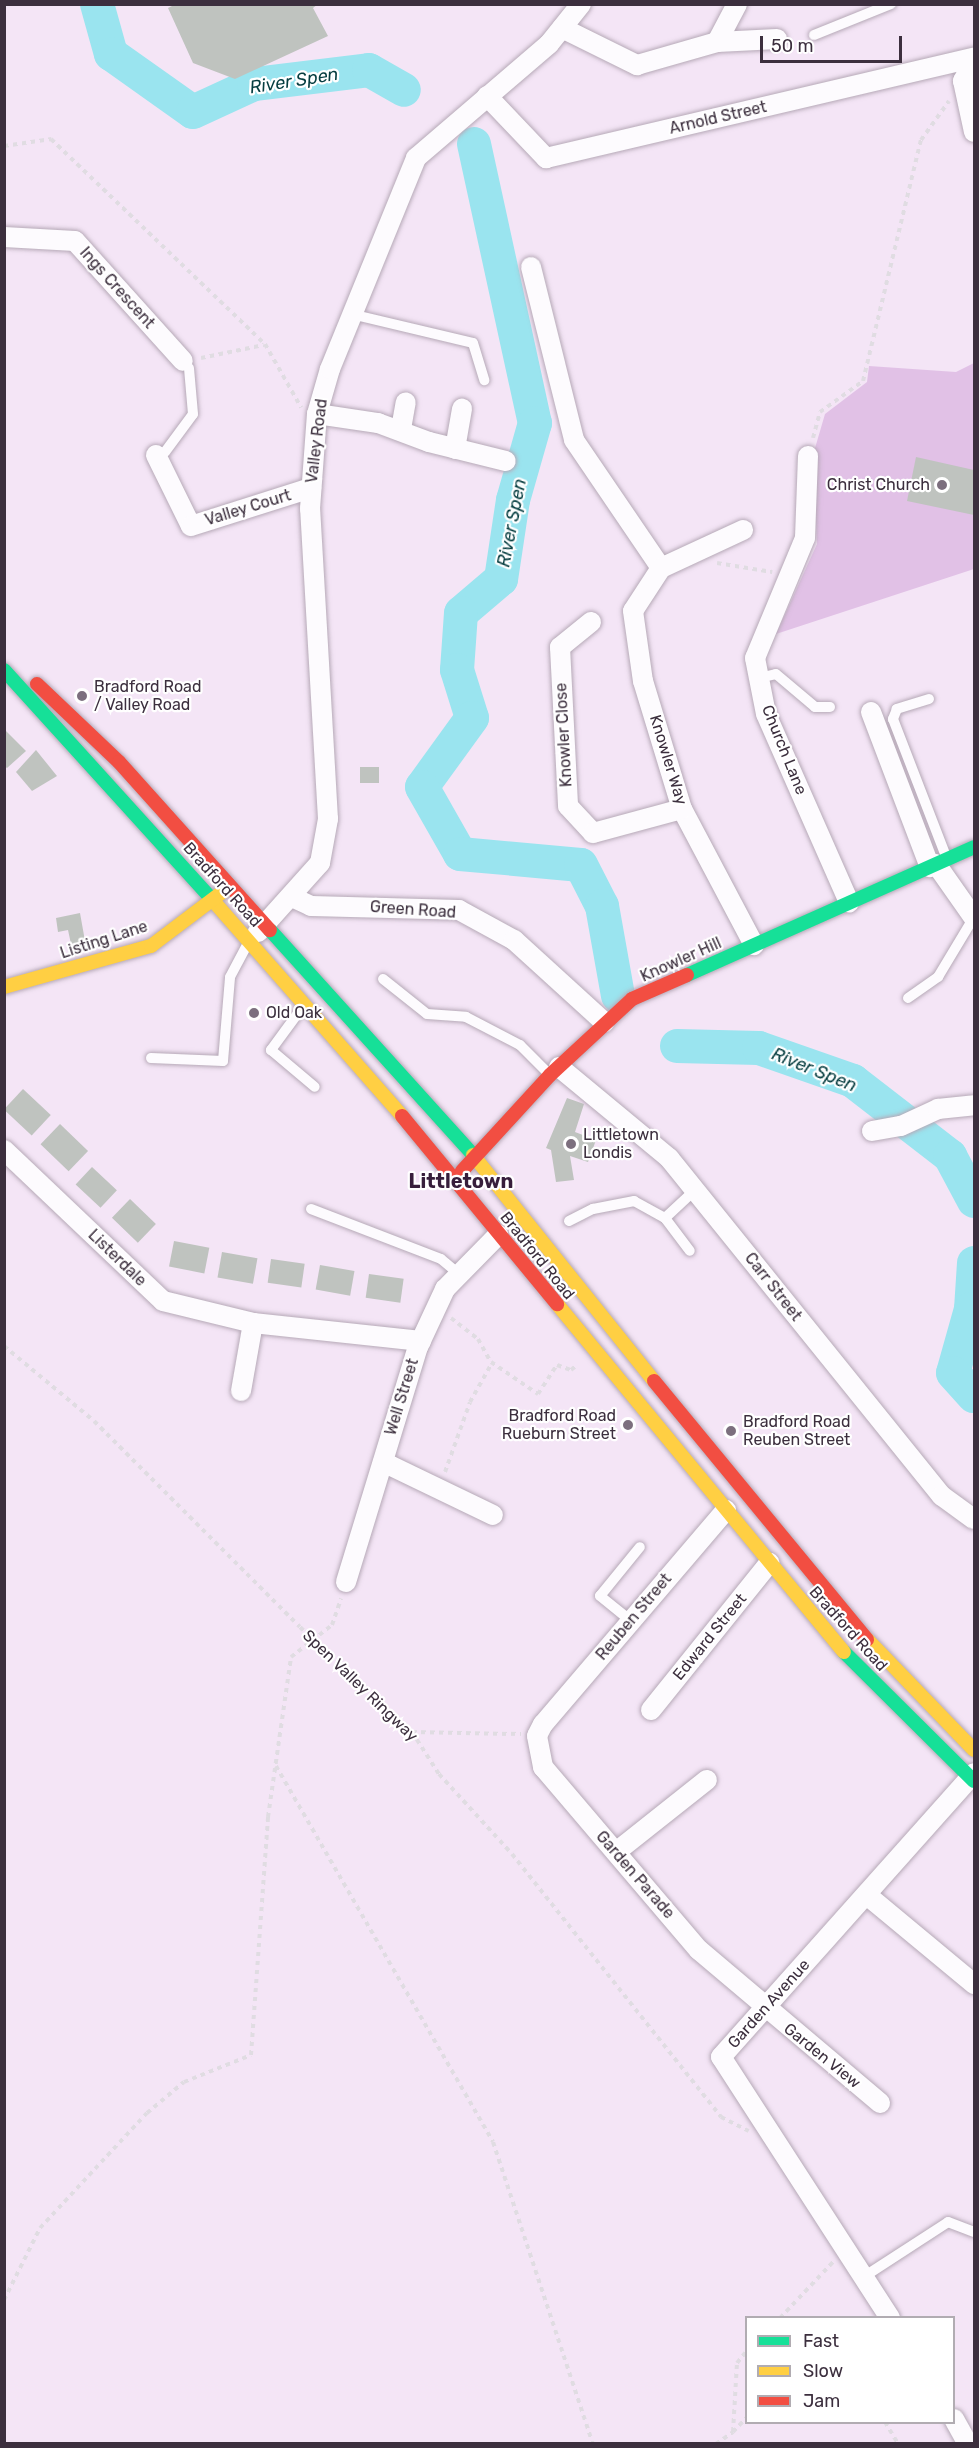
<!DOCTYPE html>
<style>
body{margin:0}
#map{position:relative;width:979px;height:2448px;overflow:hidden;background:#f4e5f6;font-family:Rubik,sans-serif}
div>[style]{position:absolute}
[style*='--x']{left:calc(var(--x)*1px);top:calc(var(--y)*1px);width:calc(var(--w)*1px);rotate:calc(var(--a)*1deg)}
.green>*{inset:0;background:#e1c1e6}
.river>*{height:34px;margin:-17px;padding:0 17px;transform-origin:17px;border-radius:17px;background:#9ae4ef}
.building>*{inset:0;background:#bfc3bf;transform-origin:0 0}
.path>*{height:4px;margin-top:-2px;transform-origin:0;background:repeating-linear-gradient(90deg,#e0dce2 0 4.5px,transparent 0 9px)}
.roads{filter:drop-shadow(0 0 2px #b6a9b7) drop-shadow(0 0 2px #b6a9b7)}
.lane>*{height:10px;margin:-5px;padding:0 5px;transform-origin:5px;border-radius:5px;background:#fdfbfe}
.street>*{height:20px;margin:-10px;padding:0 10px;transform-origin:10px;border-radius:10px;background:#fdfbfe}
.fast>*{height:14px;margin:-7px;padding:0 7px;transform-origin:7px;border-radius:7px;background:#16e098}
.slow>*{height:14px;margin:-7px;padding:0 7px;transform-origin:7px;border-radius:7px;background:#ffcf43}
.jam>*{height:14px;margin:-7px;padding:0 7px;transform-origin:7px;border-radius:7px;background:#f24e42}
.path-bridge>*{height:4px;margin-top:-2px;transform-origin:0;background:repeating-linear-gradient(90deg,#e0dce2 0 4.5px,transparent 0 9px)}
.dots>*{width:16px;height:16px;translate:-50% -50%;box-sizing:border-box;border:3px solid #fff;border-radius:50%}
span{translate:-50% -50%;white-space:nowrap;text-align:center;line-height:1.15;-webkit-text-stroke:4.5px #fff;paint-order:stroke}
.street-label{font-size:16px;color:#3c2f3e}
.poi-label{font-size:16px;color:#3c2f3e}
.right{translate:-100% -50%;text-align:right}
.left{translate:0 -50%;text-align:left}
.water-label{font-size:18px;color:#053d40;font-style:italic}
.quarter-label{font-size:20px;color:#371e3b;font-weight:700}
.frame{position:absolute;inset:0;border:6px solid #3c2f3e;pointer-events:none}
.legend{position:absolute;left:745px;top:2316px;width:210px;height:108px;box-sizing:border-box;background:#fff;border:2px solid #b1acb2;margin:0;padding:8px 10px;list-style:none;font-size:18px;color:#3c2f3e}
.legend li{display:flex;align-items:center;gap:12px;height:30px}
.legend b{width:30px;border:2px solid #b1acb2}
.scale{position:absolute;left:760px;top:36px;width:142px;height:27px;box-sizing:border-box;border:3px solid #3c2f3e;border-top:0;padding-left:8px;font-size:18px;line-height:21px;white-space:nowrap;color:#3c2f3e;-webkit-text-stroke:4px #fff;paint-order:stroke}
</style>
<div id="map">
<div class="green">
<i style="clip-path:polygon(974px 363px,974px 569px,776px 634px,817px 544px,813px 455px,825px 414px,867px 382px,869px 366px,956px 372px)"></i>
</div>
<div class="river">
<i style="--x:97;--y:4;--w:52;--a:74.4"></i>
<i style="--x:111;--y:54;--w:100;--a:35.3"></i>
<i style="--x:193;--y:112;--w:67;--a:-24.7"></i>
<i style="--x:254;--y:84;--w:116;--a:-6.9"></i>
<i style="--x:369;--y:70;--w:40;--a:29.7"></i>
<i style="--x:474;--y:144;--w:286;--a:77.7"></i>
<i style="--x:535;--y:423;--w:80;--a:105.9"></i>
<i style="--x:513;--y:500;--w:80;--a:98.6"></i>
<i style="--x:501;--y:579;--w:52;--a:139.6"></i>
<i style="--x:461;--y:613;--w:57;--a:94"></i>
<i style="--x:457;--y:670;--w:50;--a:72.6"></i>
<i style="--x:472;--y:718;--w:85;--a:125.9"></i>
<i style="--x:422;--y:787;--w:77;--a:60.4"></i>
<i style="--x:460;--y:854;--w:121;--a:5.2"></i>
<i style="--x:581;--y:865;--w:46;--a:62.9"></i>
<i style="--x:602;--y:906;--w:91;--a:79.9"></i>
<i style="--x:677;--y:1046;--w:82;--a:1.4"></i>
<i style="--x:759;--y:1048;--w:100;--a:19.3"></i>
<i style="--x:853;--y:1081;--w:123;--a:37.7"></i>
<i style="--x:950;--y:1156;--w:51;--a:61.9"></i>
<i style="--x:974;--y:1263;--w:46;--a:93.7"></i>
<i style="--x:971;--y:1309;--w:66;--a:105.7"></i>
<i style="--x:953;--y:1373;--w:31;--a:48"></i>
</div>
<div class="building">
<i style="clip-path:polygon(176px 4px,318px 4px,313px 8px,328px 36px,235px 79px,193px 63px,168px 8px)"></i>
<i style="clip-path:polygon(916px 457px,974px 470px,974px 515px,907px 501px)"></i>
<i style="clip-path:polygon(4px 729px,26px 751px,7px 768px,4px 766px)"></i>
<i style="clip-path:polygon(36px 750px,57px 776px,32px 791px,16px 772px)"></i>
<i style="left:360px;top:767px;width:19px;height:16px"></i>
<i style="clip-path:polygon(80px 913px,85px 941px,71px 944px,68px 930px,58px 932px,56px 918px)"></i>
<i style="left:23px;top:1089px;width:38px;height:28px;rotate:43deg"></i>
<i style="clip-path:polygon(567px 1098px,584px 1104px,575px 1132px,596px 1140px,588px 1162px,570px 1156px,574px 1180px,556px 1182px,551px 1150px,546px 1148px)"></i>
<i style="left:60px;top:1124px;width:39px;height:28px;rotate:44deg"></i>
<i style="left:92px;top:1167px;width:34px;height:24px;rotate:43deg"></i>
<i style="left:130px;top:1199px;width:36px;height:26px;rotate:44deg"></i>
<i style="left:174px;top:1241px;width:36px;height:26px;rotate:11deg"></i>
<i style="left:222px;top:1252px;width:36px;height:26px;rotate:10deg"></i>
<i style="left:271px;top:1259px;width:34px;height:24px;rotate:8deg"></i>
<i style="left:320px;top:1265px;width:35px;height:25px;rotate:10deg"></i>
<i style="left:369px;top:1274px;width:35px;height:24px;rotate:8deg"></i>
</div>
<div class="path">
<i style="--x:4;--y:146;--w:48;--a:-8.5"></i>
<i style="--x:51;--y:139;--w:296;--a:43.8"></i>
<i style="--x:265;--y:344;--w:73;--a:60.3"></i>
<i style="--x:201;--y:358;--w:64;--a:-11.7"></i>
<i style="--x:813;--y:438;--w:27;--a:-75"></i>
<i style="--x:820;--y:412;--w:53;--a:-35.8"></i>
<i style="--x:863;--y:381;--w:248;--a:-76.5"></i>
<i style="--x:921;--y:140;--w:48;--a:-54.3"></i>
<i style="--x:717;--y:563;--w:56;--a:9.3"></i>
<i style="--x:451;--y:1318;--w:34;--a:38"></i>
<i style="--x:478;--y:1339;--w:26;--a:61"></i>
<i style="--x:491;--y:1362;--w:57;--a:34.2"></i>
<i style="--x:538;--y:1394;--w:35;--a:-57"></i>
<i style="--x:557;--y:1365;--w:15;--a:20"></i>
<i style="--x:571;--y:1370;--w:8;--a:-40"></i>
<i style="--x:4;--y:1346;--w:117;--a:39.8"></i>
<i style="--x:94;--y:1421;--w:291;--a:45"></i>
<i style="--x:445;--y:1472;--w:74;--a:-70.3"></i>
<i style="--x:470;--y:1402;--w:45;--a:-60.6"></i>
<i style="--x:330;--y:1657;--w:111;--a:42.4"></i>
<i style="--x:412;--y:1732;--w:50;--a:57.3"></i>
<i style="--x:439;--y:1774;--w:108;--a:47.6"></i>
<i style="--x:512;--y:1854;--w:336;--a:51.5"></i>
<i style="--x:721;--y:2117;--w:31;--a:27"></i>
<i style="--x:412;--y:1732;--w:109;--a:1.1"></i>
<i style="--x:276;--y:1766;--w:434;--a:60"></i>
<i style="--x:493;--y:2142;--w:318;--a:71.7"></i>
<i style="--x:4;--y:2300;--w:80;--a:-63.4"></i>
<i style="--x:40;--y:2228;--w:157;--a:-47.1"></i>
<i style="--x:147;--y:2113;--w:48;--a:-40"></i>
<i style="--x:184;--y:2082;--w:72;--a:-21.9"></i>
<i style="--x:251;--y:2055;--w:239;--a:-85.9"></i>
<i style="--x:268;--y:1817;--w:162;--a:-81.8"></i>
<i style="--x:291;--y:1657;--w:52;--a:-38"></i>
<i style="--x:332;--y:1625;--w:28;--a:-71"></i>
<i style="--x:780;--y:2318;--w:77;--a:-46.6"></i>
<i style="--x:885;--y:2422;--w:26;--a:59"></i>
<i style="--x:733;--y:2432;--w:19;--a:-47"></i>
<i style="--x:716;--y:2444;--w:21;--a:-35"></i>
<i style="--x:733;--y:2432;--w:69;--a:-86.7"></i>
<i style="--x:737;--y:2363;--w:14;--a:-51"></i>
</div>
<div class="roads">
<div class="lane">
<i style="--x:814;--y:35;--w:83;--a:-21.9"></i>
<i style="--x:351;--y:314;--w:125;--a:13.4"></i>
<i style="--x:473;--y:343;--w:39;--a:73"></i>
<i style="--x:165;--y:452;--w:47;--a:-53.6"></i>
<i style="--x:193;--y:414;--w:46;--a:-95"></i>
<i style="--x:759;--y:678;--w:17;--a:-13"></i>
<i style="--x:776;--y:674;--w:51;--a:40.2"></i>
<i style="--x:815;--y:707;--w:15;--a:0"></i>
<i style="--x:929;--y:699;--w:34;--a:163"></i>
<i style="--x:897;--y:709;--w:11;--a:112"></i>
<i style="--x:893;--y:719;--w:150;--a:68.9"></i>
<i style="--x:383;--y:979;--w:56;--a:38.5"></i>
<i style="--x:427;--y:1014;--w:39;--a:4"></i>
<i style="--x:466;--y:1017;--w:61;--a:27.4"></i>
<i style="--x:520;--y:1045;--w:42;--a:45"></i>
<i style="--x:908;--y:998;--w:37;--a:-35"></i>
<i style="--x:938;--y:977;--w:70;--a:-59"></i>
<i style="--x:304;--y:1005;--w:56;--a:126.3"></i>
<i style="--x:271;--y:1050;--w:57;--a:40.1"></i>
<i style="--x:151;--y:1058;--w:72;--a:2.4"></i>
<i style="--x:223;--y:1061;--w:84;--a:-85.2"></i>
<i style="--x:230;--y:977;--w:38;--a:-62"></i>
<i style="--x:311;--y:1209;--w:139;--a:21"></i>
<i style="--x:441;--y:1259;--w:23;--a:40"></i>
<i style="--x:665;--y:1218;--w:42;--a:-43.1"></i>
<i style="--x:569;--y:1221;--w:27;--a:-27"></i>
<i style="--x:593;--y:1209;--w:42;--a:-11"></i>
<i style="--x:634;--y:1201;--w:35;--a:29"></i>
<i style="--x:665;--y:1218;--w:41;--a:52.9"></i>
<i style="--x:631;--y:1621;--w:40;--a:-141"></i>
<i style="--x:600;--y:1596;--w:63;--a:-50.8"></i>
<i style="--x:865;--y:2276;--w:99;--a:-33"></i>
<i style="--x:948;--y:2222;--w:28;--a:21"></i>
</div>
<div class="street">
<i style="--x:562;--y:28;--w:84;--a:26.3"></i>
<i style="--x:637;--y:65;--w:83;--a:-16"></i>
<i style="--x:717;--y:42;--w:60;--a:-2.9"></i>
<i style="--x:717;--y:42;--w:43;--a:-62.2"></i>
<i style="--x:974;--y:61;--w:23;--a:119"></i>
<i style="--x:963;--y:81;--w:52;--a:77.8"></i>
<i style="--x:487;--y:96;--w:86;--a:46.4"></i>
<i style="--x:546;--y:158;--w:440;--a:-13.2"></i>
<i style="--x:4;--y:237;--w:71;--a:3.2"></i>
<i style="--x:75;--y:241;--w:161;--a:48"></i>
<i style="--x:531;--y:267;--w:178;--a:76"></i>
<i style="--x:574;--y:440;--w:155;--a:55.8"></i>
<i style="--x:317;--y:414;--w:62;--a:8.4"></i>
<i style="--x:378;--y:423;--w:54;--a:20.4"></i>
<i style="--x:429;--y:442;--w:79;--a:13.9"></i>
<i style="--x:401;--y:429;--w:27;--a:-80"></i>
<i style="--x:455;--y:449;--w:41;--a:-80.1"></i>
<i style="--x:156;--y:455;--w:79;--a:63.8"></i>
<i style="--x:191;--y:526;--w:126;--a:-17.6"></i>
<i style="--x:808;--y:456;--w:82;--a:92.1"></i>
<i style="--x:805;--y:538;--w:130;--a:112.6"></i>
<i style="--x:755;--y:658;--w:57;--a:78.9"></i>
<i style="--x:766;--y:714;--w:206;--a:66.2"></i>
<i style="--x:743;--y:530;--w:90;--a:155.1"></i>
<i style="--x:661;--y:568;--w:51;--a:123.1"></i>
<i style="--x:633;--y:611;--w:71;--a:81.9"></i>
<i style="--x:643;--y:681;--w:134;--a:73.1"></i>
<i style="--x:682;--y:809;--w:154;--a:62.1"></i>
<i style="--x:591;--y:622;--w:40;--a:141"></i>
<i style="--x:560;--y:647;--w:159;--a:87.1"></i>
<i style="--x:568;--y:806;--w:37;--a:47"></i>
<i style="--x:593;--y:833;--w:92;--a:-15.1"></i>
<i style="--x:871;--y:712;--w:166;--a:69.2"></i>
<i style="--x:936;--y:864;--w:66;--a:54.9"></i>
<i style="--x:294;--y:898;--w:19;--a:25"></i>
<i style="--x:311;--y:906;--w:148;--a:1.5"></i>
<i style="--x:459;--y:910;--w:63;--a:28.6"></i>
<i style="--x:514;--y:940;--w:122;--a:42.3"></i>
<i style="--x:258;--y:932;--w:93;--a:-48.1"></i>
<i style="--x:320;--y:863;--w:45;--a:-79.7"></i>
<i style="--x:328;--y:819;--w:311;--a:-93.3"></i>
<i style="--x:310;--y:509;--w:95;--a:-85.8"></i>
<i style="--x:317;--y:414;--w:47;--a:-73.9"></i>
<i style="--x:330;--y:369;--w:228;--a:-67.8"></i>
<i style="--x:416;--y:158;--w:175;--a:-40.6"></i>
<i style="--x:549;--y:44;--w:51;--a:-51.3"></i>
<i style="--x:559;--y:1067;--w:143;--a:39.6"></i>
<i style="--x:669;--y:1158;--w:434;--a:51.1"></i>
<i style="--x:942;--y:1496;--w:39;--a:36"></i>
<i style="--x:872;--y:1131;--w:29;--a:-10"></i>
<i style="--x:901;--y:1126;--w:41;--a:-24.7"></i>
<i style="--x:938;--y:1109;--w:36;--a:-6"></i>
<i style="--x:4;--y:1150;--w:219;--a:43.5"></i>
<i style="--x:163;--y:1301;--w:93;--a:13.7"></i>
<i style="--x:253;--y:1323;--w:169;--a:6.1"></i>
<i style="--x:241;--y:1391;--w:69;--a:-80"></i>
<i style="--x:383;--y:1462;--w:122;--a:25.7"></i>
<i style="--x:726;--y:1510;--w:282;--a:130.5"></i>
<i style="--x:543;--y:1724;--w:13;--a:117"></i>
<i style="--x:537;--y:1736;--w:32;--a:79"></i>
<i style="--x:543;--y:1767;--w:240;--a:49.6"></i>
<i style="--x:699;--y:1950;--w:237;--a:40.2"></i>
<i style="--x:346;--y:1582;--w:246;--a:-73"></i>
<i style="--x:418;--y:1347;--w:64;--a:-65"></i>
<i style="--x:445;--y:1289;--w:76;--a:-45.5"></i>
<i style="--x:651;--y:1710;--w:189;--a:-51.2"></i>
<i style="--x:616;--y:1852;--w:116;--a:-38.4"></i>
<i style="--x:868;--y:1896;--w:138;--a:39.7"></i>
<i style="--x:890;--y:2318;--w:311;--a:-122.9"></i>
<i style="--x:721;--y:2057;--w:380;--a:-48.3"></i>
<i style="--x:954;--y:2419;--w:29;--a:61"></i>
</div>
<div class="fast">
<i style="--x:4;--y:670;--w:314;--a:47.8"></i>
<i style="--x:270;--y:930;--w:303;--a:47.9"></i>
<i style="--x:687;--y:975;--w:314;--a:-24"></i>
<i style="--x:844;--y:1652;--w:183;--a:44.8"></i>
</div>
<div class="slow">
<i style="--x:215;--y:903;--w:283;--a:48.7"></i>
<i style="--x:4;--y:987;--w:153;--a:-15.6"></i>
<i style="--x:151;--y:946;--w:98;--a:-37.1"></i>
<i style="--x:473;--y:1155;--w:290;--a:51.3"></i>
<i style="--x:557;--y:1304;--w:451;--a:50.5"></i>
<i style="--x:867;--y:1639;--w:154;--a:46.1"></i>
</div>
<div class="jam">
<i style="--x:37;--y:684;--w:113;--a:43.6"></i>
<i style="--x:119;--y:762;--w:226;--a:48.1"></i>
<i style="--x:402;--y:1116;--w:244;--a:50.5"></i>
<i style="--x:462;--y:1171;--w:130;--a:-47.5"></i>
<i style="--x:550;--y:1075;--w:112;--a:-42.8"></i>
<i style="--x:632;--y:999;--w:60;--a:-23.6"></i>
<i style="--x:654;--y:1381;--w:335;--a:50.5"></i>
</div>
</div>
<div class="path-bridge">
<i style="--x:300;--y:1627;--w:42;--a:45"></i>
</div>
<div class="dots">
<i style="left:942px;top:485px;background:#7c6f7e"></i>
<i style="left:82px;top:696px;background:#7c6f7e"></i>
<i style="left:254px;top:1013px;background:#7c6f7e"></i>
<i style="left:571px;top:1144px;background:#7c6f7e"></i>
<i style="left:628px;top:1425px;background:#7c6f7e"></i>
<i style="left:731px;top:1431px;background:#7c6f7e"></i>
</div>
<div class="street-label">
<span style="left:718px;top:118px;rotate:-13deg">Arnold Street</span>
<span style="left:117px;top:288px;rotate:48deg">Ings Crescent</span>
<span style="left:317px;top:441px;rotate:-83deg">Valley Road</span>
<span style="left:248px;top:508px;rotate:-17deg">Valley Court</span>
<span style="left:564px;top:735px;rotate:-93deg">Knowler Close</span>
<span style="left:784px;top:750px;rotate:68deg">Church Lane</span>
<span style="left:668px;top:760px;rotate:73deg">Knowler Way</span>
<span style="left:222px;top:885px;rotate:48deg">Bradford Road</span>
<span style="left:413px;top:910px;rotate:4deg">Green Road</span>
<span style="left:104px;top:940px;rotate:-18deg">Listing Lane</span>
<span style="left:681px;top:960px;rotate:-24deg">Knowler Hill</span>
<span style="left:537px;top:1256px;rotate:51deg">Bradford Road</span>
<span style="left:117px;top:1258px;rotate:44deg">Listerdale</span>
<span style="left:773px;top:1287px;rotate:52deg">Carr Street</span>
<span style="left:402px;top:1397px;rotate:-73deg">Well Street</span>
<span style="left:634px;top:1617px;rotate:-50deg">Reuben Street</span>
<span style="left:848px;top:1629px;rotate:48deg">Bradford Road</span>
<span style="left:710px;top:1637px;rotate:-51deg">Edward Street</span>
<span style="left:360px;top:1686px;rotate:44deg">Spen Valley Ringway</span>
<span style="left:635px;top:1875px;rotate:49deg">Garden Parade</span>
<span style="left:769px;top:2004px;rotate:-48deg">Garden Avenue</span>
<span style="left:822px;top:2056px;rotate:39deg">Garden View</span>
</div>
<div class="poi-label">
<span class="right" style="left:930px;top:485px">Christ Church</span>
<span class="left" style="left:94px;top:696px">Bradford Road<br>/ Valley Road</span>
<span class="left" style="left:266px;top:1013px">Old Oak</span>
<span class="left" style="left:583px;top:1144px">Littletown<br>Londis</span>
<span class="right" style="left:616px;top:1425px">Bradford Road<br>Rueburn Street</span>
<span class="left" style="left:743px;top:1431px">Bradford Road<br>Reuben Street</span>
</div>
<div class="water-label">
<span style="left:294px;top:81px;rotate:-9deg">River Spen</span>
<span style="left:512px;top:523px;rotate:-79deg">River Spen</span>
<span style="left:814px;top:1070px;rotate:22deg">River Spen</span>
</div>
<div class="quarter-label">
<span style="left:461px;top:1181px">Littletown</span>
</div>
<div class="frame"></div>
<ul class="legend">
<li><b style="height:8px;background:#16e098"></b>Fast</li>
<li><b style="height:8px;background:#ffcf43"></b>Slow</li>
<li><b style="height:8px;background:#f24e42"></b>Jam</li>
</ul>
<div class="scale">50 m</div>
</div>
